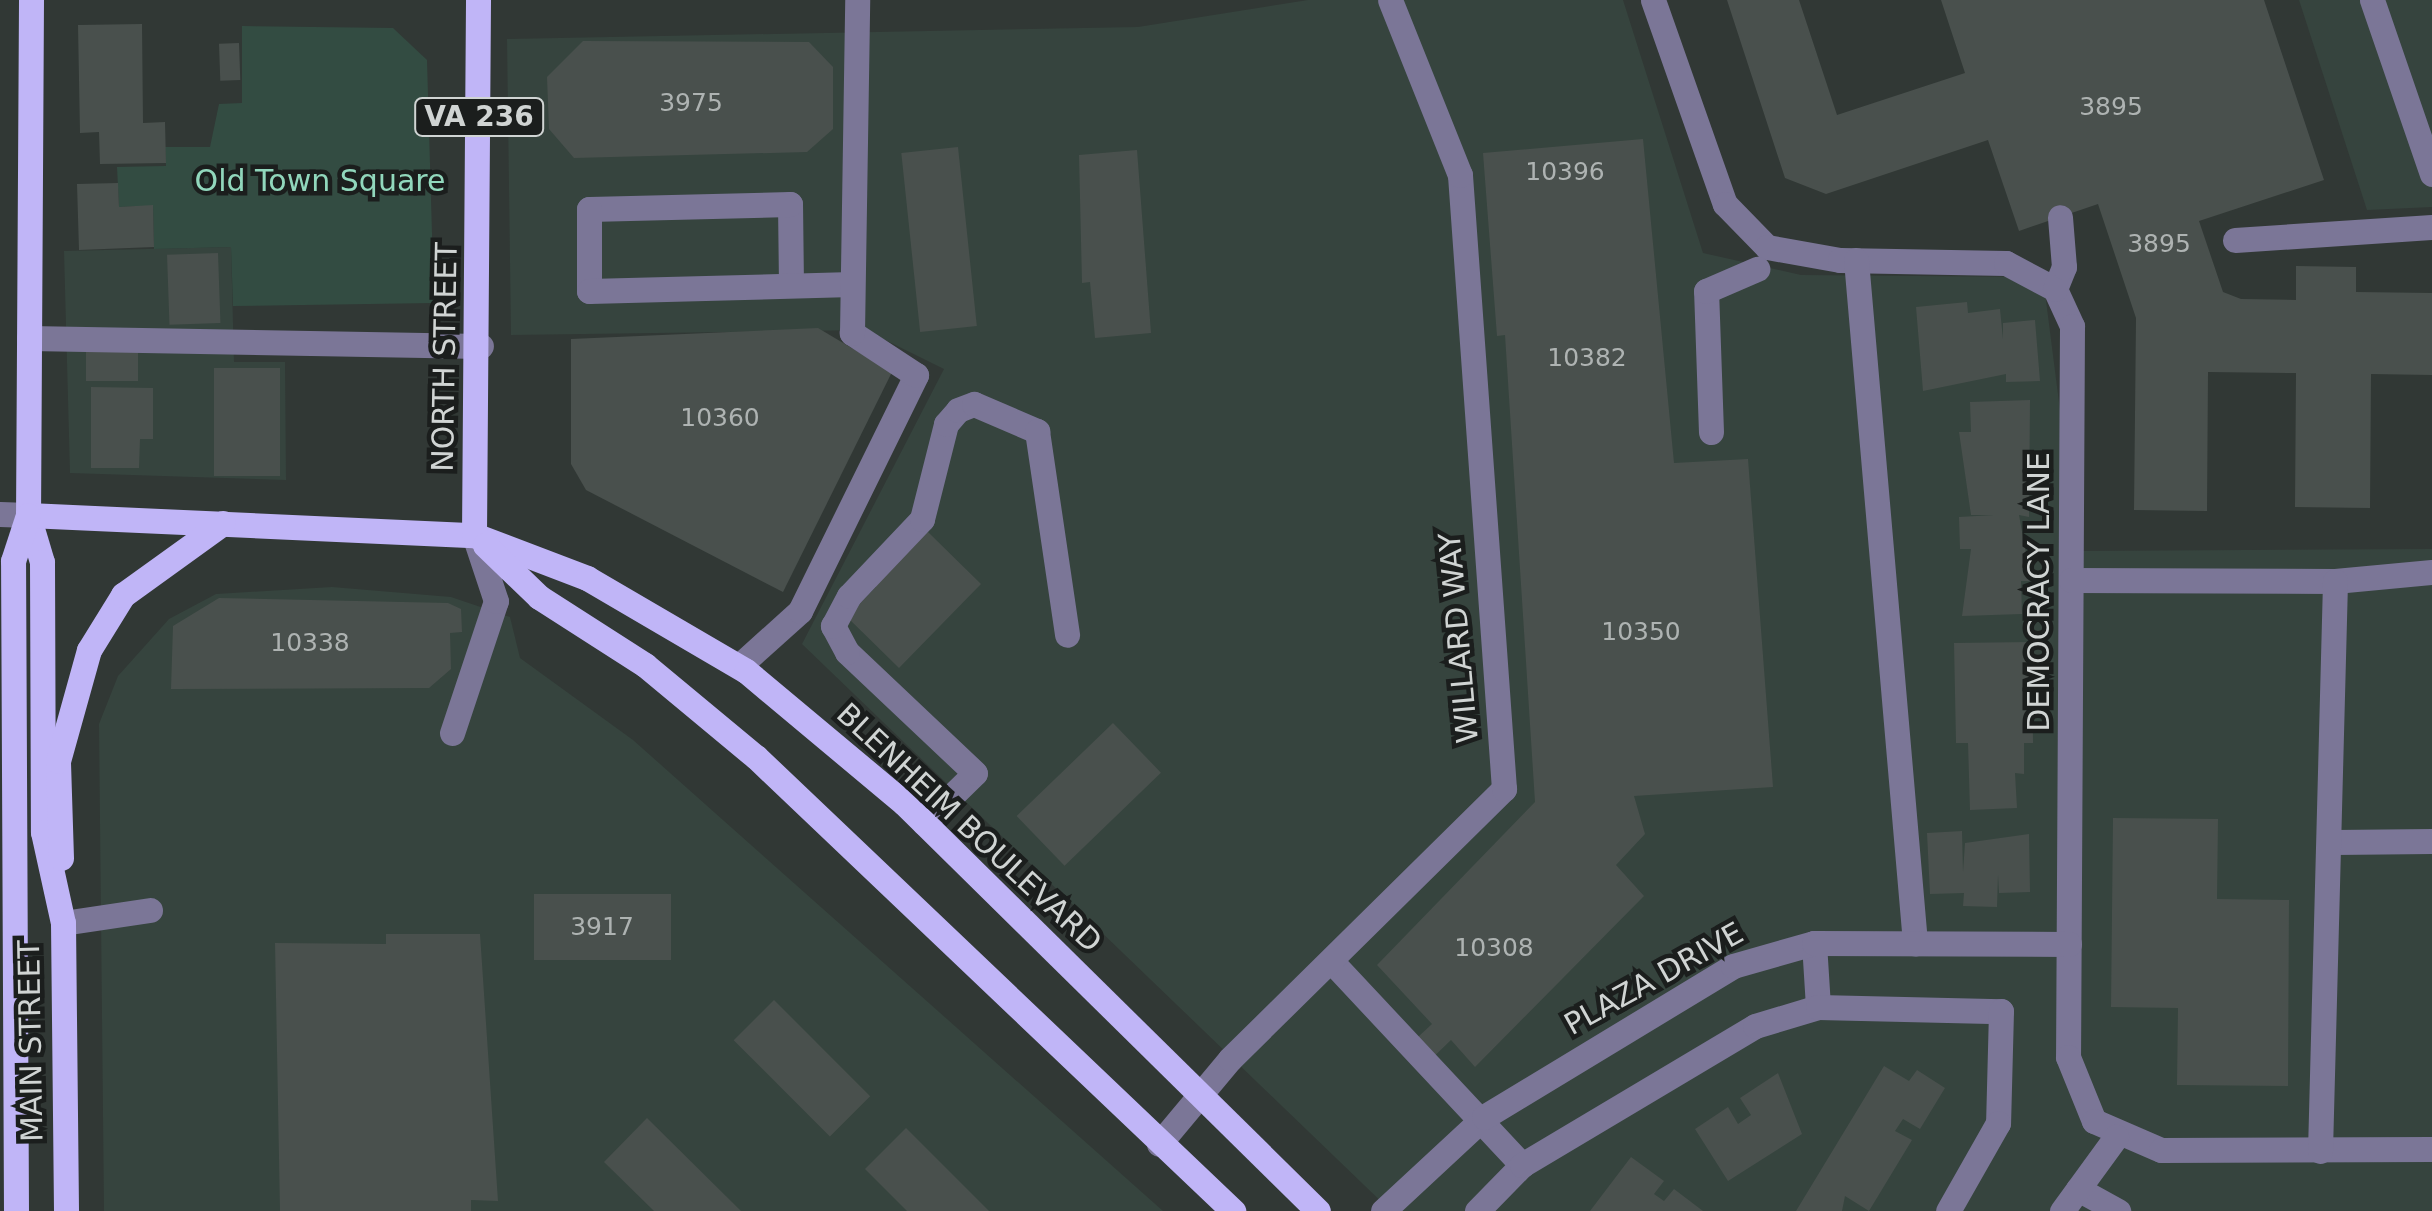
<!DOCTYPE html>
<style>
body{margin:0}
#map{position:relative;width:2432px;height:1211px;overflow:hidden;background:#313835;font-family:"DejaVu Sans",sans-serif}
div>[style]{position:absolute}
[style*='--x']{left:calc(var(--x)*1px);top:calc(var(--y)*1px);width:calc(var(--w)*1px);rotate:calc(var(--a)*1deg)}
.built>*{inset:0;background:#36443e}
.green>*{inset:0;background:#334c42}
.building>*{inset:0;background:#49504d;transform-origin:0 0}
.minor>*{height:25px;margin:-12.5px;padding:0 12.5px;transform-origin:12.5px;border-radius:12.5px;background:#7b7697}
.major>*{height:25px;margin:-12.5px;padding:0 12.5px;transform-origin:12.5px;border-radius:12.5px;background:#c0b5f7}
span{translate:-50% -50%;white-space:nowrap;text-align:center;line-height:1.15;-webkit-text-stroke:9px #1b1e1d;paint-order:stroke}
.number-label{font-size:25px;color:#aeb3b2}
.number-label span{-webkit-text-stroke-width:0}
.shield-label span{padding:2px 8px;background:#1b1e1d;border:2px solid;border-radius:8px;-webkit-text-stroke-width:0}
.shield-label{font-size:28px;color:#d0d4d3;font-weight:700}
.park-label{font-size:30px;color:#91d7bc}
.street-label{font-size:30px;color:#d0d4d3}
</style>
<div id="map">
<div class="built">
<i style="clip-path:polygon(1308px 0,1623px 0,1703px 253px,1801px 275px,2043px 277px,2078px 551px,2432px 549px,2432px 1211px,1391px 1211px,802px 644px,944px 369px,865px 330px,511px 335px,507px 39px,1138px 27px)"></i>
<i style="clip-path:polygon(2299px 0,2432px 0,2432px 207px,2367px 210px)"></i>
<i style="clip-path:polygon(231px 247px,234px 362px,285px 362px,286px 480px,70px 473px,64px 251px)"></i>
<i style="clip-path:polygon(332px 587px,451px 597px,510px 617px,520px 658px,633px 740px,1163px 1211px,104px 1211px,99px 724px,118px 676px,169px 619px,216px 594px)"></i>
</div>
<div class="green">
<i style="clip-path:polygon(242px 26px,393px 28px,427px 60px,434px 303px,233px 306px,231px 247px,154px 249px,153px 206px,119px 207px,117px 167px,166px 166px,165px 147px,210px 147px,219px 104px,242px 103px)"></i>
</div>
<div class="building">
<i style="clip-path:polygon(1727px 0,1799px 0,1837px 115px,1965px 73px,1941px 0,2264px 0,2324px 180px,2199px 221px,2223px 292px,2241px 299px,2296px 300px,2296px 266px,2356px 267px,2356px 292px,2432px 293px,2432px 375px,2371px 374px,2370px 508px,2295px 507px,2296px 373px,2208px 372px,2207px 511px,2134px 510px,2136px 318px,2098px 204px,2019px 231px,1988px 140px,1826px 194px,1785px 178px)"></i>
<i style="clip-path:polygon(142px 24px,143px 123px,165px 122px,166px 163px,100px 164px,99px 132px,80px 133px,78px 25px)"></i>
<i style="clip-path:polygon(583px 41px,809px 42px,833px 67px,833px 129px,807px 152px,574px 158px,549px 129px,547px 77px)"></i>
<i style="left:239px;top:43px;width:37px;height:20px;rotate:88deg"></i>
<i style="clip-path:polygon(1643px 139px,1674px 463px,1748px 459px,1773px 787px,1634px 796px,1645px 834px,1616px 865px,1644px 896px,1475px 1067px,1451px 1040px,1420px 1070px,1405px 1049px,1432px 1024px,1377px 965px,1535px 802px,1505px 335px,1497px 336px,1483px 153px)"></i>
<i style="left:958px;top:147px;width:180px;height:57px;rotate:84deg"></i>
<i style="clip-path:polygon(1137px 150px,1151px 333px,1095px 338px,1090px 282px,1082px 283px,1079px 155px)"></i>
<i style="clip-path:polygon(118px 183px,119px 207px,153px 205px,154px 247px,79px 250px,77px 184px)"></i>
<i style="left:218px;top:253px;width:70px;height:51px;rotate:88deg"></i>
<i style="clip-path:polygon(1967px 302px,1968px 313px,2000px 309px,2003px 339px,2003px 323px,2035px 320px,2040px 381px,2006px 382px,2006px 374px,1923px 391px,1916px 307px)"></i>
<i style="clip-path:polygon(818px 328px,892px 372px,783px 592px,586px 490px,571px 464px,571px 339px)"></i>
<i style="left:86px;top:347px;width:52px;height:34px"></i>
<i style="left:214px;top:368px;width:66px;height:108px"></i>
<i style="clip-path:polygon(91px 387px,153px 388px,153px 439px,140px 439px,139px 468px,91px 468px)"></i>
<i style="clip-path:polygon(2030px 400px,2029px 517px,2019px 515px,2031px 581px,2021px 581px,2022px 614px,1962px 616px,1971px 549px,1960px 549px,1959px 517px,1994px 515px,1971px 515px,1959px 432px,1971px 432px,1970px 402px)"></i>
<i style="clip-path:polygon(928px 532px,981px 584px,899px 668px,847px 617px,876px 587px,871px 582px)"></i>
<i style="clip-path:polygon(219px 598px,448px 603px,461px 609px,462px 632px,450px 633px,451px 669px,429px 688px,171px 689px,173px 626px)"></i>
<i style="clip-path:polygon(2032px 642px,2033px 743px,2024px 743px,2024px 774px,2015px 773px,2017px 808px,1970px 810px,1968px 743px,1956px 743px,1954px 643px)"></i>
<i style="left:1113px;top:723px;width:69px;height:134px;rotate:46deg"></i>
<i style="clip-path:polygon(2113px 818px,2218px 819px,2217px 899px,2289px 900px,2288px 1086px,2177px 1085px,2178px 1008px,2111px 1007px)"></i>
<i style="clip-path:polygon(1962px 831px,1963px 872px,1965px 843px,2029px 834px,2030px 892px,1999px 893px,1998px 875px,1997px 907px,1963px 906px,1964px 893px,1930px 894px,1927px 833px)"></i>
<i style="left:534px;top:894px;width:137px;height:66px"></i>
<i style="clip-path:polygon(386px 934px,480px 934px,498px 1201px,471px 1200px,471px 1211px,280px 1211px,275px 943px,386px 944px)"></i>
<i style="left:774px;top:1000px;width:136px;height:57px;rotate:45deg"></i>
<i style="clip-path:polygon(1884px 1066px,1909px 1081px,1917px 1070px,1945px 1088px,1920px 1129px,1903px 1119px,1895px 1131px,1912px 1140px,1869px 1211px,1845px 1196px,1842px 1211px,1796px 1211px)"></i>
<i style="clip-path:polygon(1778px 1073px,1802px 1134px,1728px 1181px,1695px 1129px,1728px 1107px,1738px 1124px,1751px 1115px,1740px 1098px)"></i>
<i style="clip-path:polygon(647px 1118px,741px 1211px,654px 1211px,604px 1162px)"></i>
<i style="clip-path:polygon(906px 1128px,989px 1211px,907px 1211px,865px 1169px)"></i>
<i style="clip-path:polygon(1631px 1157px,1664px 1181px,1654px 1194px,1664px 1201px,1674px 1189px,1703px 1211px,1590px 1211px)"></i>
</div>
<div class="minor">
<i style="--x:1653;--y:0;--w:216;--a:70.6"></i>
<i style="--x:1725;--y:204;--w:60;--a:45.7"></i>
<i style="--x:1767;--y:247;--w:74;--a:10.1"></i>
<i style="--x:1840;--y:260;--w:166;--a:1"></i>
<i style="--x:2006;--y:263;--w:55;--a:28"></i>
<i style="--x:2055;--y:289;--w:41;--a:65.3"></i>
<i style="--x:2072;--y:326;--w:731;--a:90.31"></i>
<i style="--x:2068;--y:1057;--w:69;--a:67.9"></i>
<i style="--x:2094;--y:1121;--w:73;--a:23.4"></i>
<i style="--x:2161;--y:1150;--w:271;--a:-0.2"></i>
<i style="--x:2372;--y:0;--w:184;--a:71"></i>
<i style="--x:2235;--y:240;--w:197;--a:-3.8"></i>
<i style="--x:1856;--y:260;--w:686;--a:85.06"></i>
<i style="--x:791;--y:285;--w:81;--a:-90.7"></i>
<i style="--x:790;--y:204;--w:201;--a:178.6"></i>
<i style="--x:589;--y:209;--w:82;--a:90"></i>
<i style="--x:589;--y:291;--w:263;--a:-1.5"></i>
<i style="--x:2055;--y:289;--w:24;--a:-68"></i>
<i style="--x:2064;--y:267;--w:50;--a:-94.6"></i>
<i style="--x:29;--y:338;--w:452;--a:1"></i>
<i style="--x:1711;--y:432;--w:141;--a:-92"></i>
<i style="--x:1706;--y:291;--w:56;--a:-23.3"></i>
<i style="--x:0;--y:514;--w:28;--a:2"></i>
<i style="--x:2071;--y:580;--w:264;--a:0.2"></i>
<i style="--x:2335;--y:581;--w:97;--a:-5.3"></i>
<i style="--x:739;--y:666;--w:82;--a:-42"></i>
<i style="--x:800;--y:611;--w:263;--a:-63.8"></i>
<i style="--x:916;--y:375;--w:77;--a:-146.7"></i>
<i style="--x:852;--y:333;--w:333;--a:-89.1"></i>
<i style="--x:452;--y:733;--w:139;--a:-71.6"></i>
<i style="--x:496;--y:601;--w:70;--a:-108.4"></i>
<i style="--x:924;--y:823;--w:71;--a:-44.4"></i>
<i style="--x:975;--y:773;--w:176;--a:-136.6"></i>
<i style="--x:847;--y:652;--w:30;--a:-118"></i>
<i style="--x:833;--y:626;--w:34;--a:-62"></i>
<i style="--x:849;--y:596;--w:106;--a:-46.5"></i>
<i style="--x:922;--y:519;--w:98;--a:-75.8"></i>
<i style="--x:946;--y:424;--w:18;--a:-49"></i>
<i style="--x:958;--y:410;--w:17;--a:-21"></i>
<i style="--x:974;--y:404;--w:69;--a:23.2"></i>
<i style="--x:1037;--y:431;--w:206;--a:81.6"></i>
<i style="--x:2334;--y:842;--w:98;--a:-0.6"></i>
<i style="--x:63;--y:923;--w:88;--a:-8.5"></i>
<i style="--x:1814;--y:943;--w:64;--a:86.4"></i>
<i style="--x:1333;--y:963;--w:277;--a:46.9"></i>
<i style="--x:1159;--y:1144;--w:111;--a:-50.1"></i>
<i style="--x:1230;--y:1059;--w:385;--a:-44.6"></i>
<i style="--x:1504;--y:789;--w:616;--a:-94.1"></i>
<i style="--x:1460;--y:175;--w:188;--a:-111.8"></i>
<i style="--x:2320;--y:1151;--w:570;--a:-88.49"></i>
<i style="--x:2078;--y:1189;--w:46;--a:28.8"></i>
<i style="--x:1383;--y:1211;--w:138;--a:-42.9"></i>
<i style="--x:1484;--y:1117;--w:291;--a:-31.2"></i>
<i style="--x:1733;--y:966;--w:84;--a:-15.9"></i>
<i style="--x:1814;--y:943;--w:255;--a:0.2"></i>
<i style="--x:1477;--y:1211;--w:64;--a:-45.6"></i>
<i style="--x:1522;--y:1165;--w:271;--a:-30.8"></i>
<i style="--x:1755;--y:1026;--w:66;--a:-16.8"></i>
<i style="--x:1818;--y:1007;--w:183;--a:1.3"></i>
<i style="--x:2001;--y:1011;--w:112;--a:91.5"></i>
<i style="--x:1998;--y:1123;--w:101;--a:119.6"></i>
<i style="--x:2062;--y:1211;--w:92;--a:-53.9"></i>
</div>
<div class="major">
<i style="--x:31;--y:0;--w:515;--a:90.33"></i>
<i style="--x:28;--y:515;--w:49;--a:73.4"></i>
<i style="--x:42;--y:562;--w:270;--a:89.8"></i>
<i style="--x:43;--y:832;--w:93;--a:77.6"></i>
<i style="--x:63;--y:923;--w:288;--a:89.4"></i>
<i style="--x:28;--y:515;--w:446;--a:2.6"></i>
<i style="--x:474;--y:535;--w:121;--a:20.8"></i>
<i style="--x:587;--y:578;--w:184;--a:30.3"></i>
<i style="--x:746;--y:671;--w:206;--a:39.9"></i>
<i style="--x:904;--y:803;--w:581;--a:44.58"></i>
<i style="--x:474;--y:535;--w:535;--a:-89.57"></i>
<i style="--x:485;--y:545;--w:75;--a:43.9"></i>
<i style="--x:539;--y:597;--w:126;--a:32.7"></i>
<i style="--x:645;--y:665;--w:144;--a:39.7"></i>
<i style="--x:756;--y:757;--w:659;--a:43.58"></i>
<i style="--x:61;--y:858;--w:97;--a:-91.8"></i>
<i style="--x:58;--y:761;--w:115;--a:-74.4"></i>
<i style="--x:89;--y:650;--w:65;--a:-58.3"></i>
<i style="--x:123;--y:595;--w:123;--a:-35.8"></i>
<i style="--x:16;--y:1211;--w:650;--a:-90.26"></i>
<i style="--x:13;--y:561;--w:48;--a:-71.9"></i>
</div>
<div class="number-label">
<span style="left:691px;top:103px">3975</span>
<span style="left:2111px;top:107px">3895</span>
<span style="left:1565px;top:172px">10396</span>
<span style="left:2159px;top:244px">3895</span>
<span style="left:1587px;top:358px">10382</span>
<span style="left:720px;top:418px">10360</span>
<span style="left:1641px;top:632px">10350</span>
<span style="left:310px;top:643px">10338</span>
<span style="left:602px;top:927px">3917</span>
<span style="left:1494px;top:948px">10308</span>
</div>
<div class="shield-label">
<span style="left:479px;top:117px">VA 236</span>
</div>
<div class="park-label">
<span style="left:320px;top:181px">Old Town Square</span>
</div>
<div class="street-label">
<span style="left:445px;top:357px;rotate:-89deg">NORTH STREET</span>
<span style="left:2039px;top:592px;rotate:-90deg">DEMOCRACY LANE</span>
<span style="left:1459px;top:638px;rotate:-95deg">WILLARD WAY</span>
<span style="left:969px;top:828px;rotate:43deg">BLENHEIM BOULEVARD</span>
<span style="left:1654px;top:979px;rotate:-29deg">PLAZA DRIVE</span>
<span style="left:31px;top:1041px;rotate:-91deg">MAIN STREET</span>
</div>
</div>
